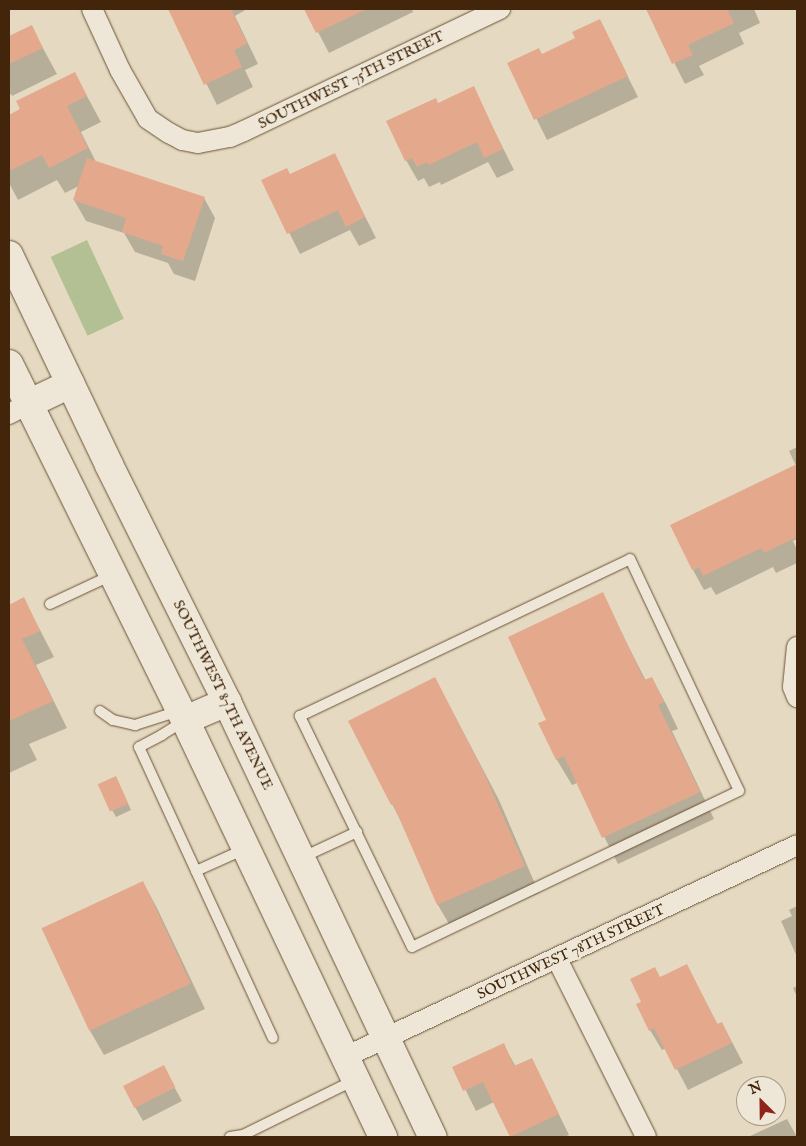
<!DOCTYPE html>
<style>
body{margin:0}
#map{position:relative;width:806px;height:1146px;overflow:hidden;background:#e5dac1;font-family:"IM FELL English",serif}
div>[style]{position:absolute}
[style*='--x']{left:calc(var(--x)*1px);top:calc(var(--y)*1px);width:calc(var(--w)*1px);rotate:calc(var(--a)*1deg)}
.green>*{inset:0;background:#b2c094;transform-origin:0 0}
.shadow>*{inset:0;background:#0003}
.building>*{inset:0;background:#e4a98c;transform-origin:0 0}
.roads{filter:drop-shadow(0 0 1px #6b5238) drop-shadow(0 0 1px #6b5238)}
.lane>*{height:10px;margin:-5px;padding:0 5px;transform-origin:5px;border-radius:5px;background:#eee7d7}
.street>*{height:20px;margin:-10px;padding:0 10px;transform-origin:10px;border-radius:10px;background:#eee7d7}
.secondary>*{height:28px;margin:-14px;padding:0 14px;transform-origin:14px;border-radius:14px;background:#eee7d7}
span{translate:-50% -50%;white-space:nowrap;text-align:center;line-height:1.15;-webkit-text-stroke:5px #eee7d7;paint-order:stroke}
.street-label{font-size:15px;color:#42250b}
.frame{position:absolute;inset:0;border:10px solid #42250b;pointer-events:none}
.north{position:absolute;left:736px;top:1076px;width:50px;height:50px;box-sizing:border-box;background:#eee7d7;border:1px solid #a99985;border-radius:50%;rotate:337deg;font-size:14px;font-weight:700;line-height:20px;text-align:center;color:#42250b}
.north::after{content:'';display:block;margin:auto;width:18px;height:22px;background:#8f2418;clip-path:polygon(50% 0,100% 100%,50% 72%,0 100%)}
</style>
<div id="map">
<div class="green">
<i style="left:87px;top:240px;width:87px;height:40px;rotate:65deg"></i>
</div>
<div class="shadow">
<i style="clip-path:polygon(169px 9px,247px 9px,235px 16px,258px 64px,245px 70px,253px 87px,217px 105px)"></i>
<i style="clip-path:polygon(306px 9px,412px 9px,413px 12px,329px 53px)"></i>
<i style="clip-path:polygon(647px 9px,754px 9px,760px 23px,739px 33px,744px 44px,699px 66px,704px 75px,685px 84px)"></i>
<i style="clip-path:polygon(600px 21px,638px 97px,547px 140px,509px 64px,542px 56px,577px 39px)"></i>
<i style="clip-path:polygon(31px 26px,57px 74px,12px 96px,11px 94px,9px 95px,9px 37px)"></i>
<i style="clip-path:polygon(75px 74px,101px 122px,81px 132px,96px 162px,204px 198px,215px 218px,195px 281px,174px 274px,168px 263px,135px 252px,124px 233px,86px 221px,74px 200px,79px 186px,65px 193px,57px 180px,18px 200px,9px 183px,9px 116px)"></i>
<i style="clip-path:polygon(473px 88px,514px 170px,497px 178px,488px 162px,441px 185px,440px 182px,429px 187px,424px 178px,418px 181px,406px 160px)"></i>
<i style="clip-path:polygon(334px 155px,376px 238px,359px 246px,350px 230px,300px 254px,263px 181px,290px 176px)"></i>
<i style="clip-path:polygon(797px 447px,797px 468px,789px 451px)"></i>
<i style="clip-path:polygon(786px 496px,797px 518px,797px 539px,793px 541px,797px 550px,797px 563px,776px 573px,773px 567px,716px 595px,711px 587px,704px 590px,693px 570px)"></i>
<i style="clip-path:polygon(602px 594px,646px 681px,652px 678px,666px 704px,678px 729px,672px 731px,714px 819px,618px 864px,577px 783px,572px 785px,557px 760px,548px 720px)"></i>
<i style="clip-path:polygon(24px 599px,54px 657px,36px 665px,67px 728px,29px 744px,37px 760px,9px 773px,9px 606px)"></i>
<i style="clip-path:polygon(435px 678px,499px 800px,539px 893px,453px 931px,438px 905px,402px 823px,392px 804px)"></i>
<i style="clip-path:polygon(119px 784px,131px 810px,116px 817px,112px 810px)"></i>
<i style="clip-path:polygon(143px 882px,157px 908px,205px 1009px,104px 1055px,89px 1029px)"></i>
<i style="clip-path:polygon(797px 906px,797px 957px,781px 921px,792px 916px,789px 910px)"></i>
<i style="clip-path:polygon(687px 966px,718px 1025px,722px 1023px,743px 1063px,688px 1090px,666px 1048px,662px 1050px,650px 1030px,643px 1002px,661px 979px)"></i>
<i style="clip-path:polygon(797px 986px,797px 997px,793px 988px)"></i>
<i style="clip-path:polygon(503px 1044px,516px 1067px,532px 1059px,569px 1135px,564px 1137px,511px 1137px,494px 1102px,476px 1111px,454px 1067px)"></i>
<i style="clip-path:polygon(171px 1081px,182px 1101px,143px 1121px,135px 1107px)"></i>
<i style="clip-path:polygon(787px 1119px,797px 1137px,748px 1137px)"></i>
</div>
<div class="building">
<i style="clip-path:polygon(168px 9px,231px 9px,247px 43px,234px 50px,242px 67px,204px 85px)"></i>
<i style="clip-path:polygon(304px 9px,367px 9px,316px 33px)"></i>
<i style="clip-path:polygon(646px 9px,727px 9px,734px 23px,688px 45px,693px 55px,672px 64px)"></i>
<i style="clip-path:polygon(600px 19px,628px 76px,534px 120px,507px 63px,539px 48px,542px 54px,575px 38px,572px 32px)"></i>
<i style="clip-path:polygon(32px 25px,43px 48px,9px 64px,9px 36px)"></i>
<i style="clip-path:polygon(75px 72px,87px 96px,67px 106px,88px 148px,49px 168px,42px 155px,9px 171px,9px 115px,20px 109px,16px 101px)"></i>
<i style="clip-path:polygon(474px 86px,503px 149px,484px 158px,477px 142px,429px 165px,427px 162px,417px 167px,412px 158px,405px 161px,386px 121px,436px 98px,438px 103px)"></i>
<i style="clip-path:polygon(335px 153px,365px 217px,346px 227px,338px 210px,287px 234px,261px 180px,287px 168px,290px 174px)"></i>
<i style="clip-path:polygon(87px 158px,205px 197px,183px 261px,161px 254px,163px 246px,122px 232px,126px 218px,73px 200px)"></i>
<i style="clip-path:polygon(797px 464px,797px 537px,764px 553px,761px 548px,703px 576px,699px 567px,692px 570px,670px 525px)"></i>
<i style="clip-path:polygon(603px 592px,644px 680px,652px 677px,664px 702px,658px 705px,700px 792px,602px 838px,564px 756px,556px 760px,538px 723px,546px 720px,508px 637px)"></i>
<i style="clip-path:polygon(24px 597px,40px 631px,22px 639px,53px 701px,9px 721px,9px 605px)"></i>
<i style="clip-path:polygon(435px 677px,484px 773px,525px 866px,437px 905px,393px 804px,391px 805px,348px 721px)"></i>
<i style="left:116px;top:776px;width:30px;height:20px;rotate:66deg"></i>
<i style="left:143px;top:881px;width:113px;height:112px;rotate:65deg"></i>
<i style="clip-path:polygon(687px 964px,717px 1024px,722px 1022px,732px 1043px,675px 1070px,654px 1028px,649px 1031px,636px 1004px,641px 1002px,630px 979px,655px 967px,660px 977px)"></i>
<i style="clip-path:polygon(504px 1043px,514px 1066px,532px 1058px,559px 1114px,510px 1137px,483px 1082px,463px 1091px,452px 1067px)"></i>
<i style="left:164px;top:1065px;width:25px;height:46px;rotate:63deg"></i>
</div>
<div class="roads">
<div class="lane">
<i style="--x:630;--y:559;--w:256;--a:64.8"></i>
<i style="--x:739;--y:791;--w:362;--a:154.5"></i>
<i style="--x:412;--y:947;--w:257;--a:-115.9"></i>
<i style="--x:300;--y:716;--w:365;--a:-25.4"></i>
<i style="--x:50;--y:604;--w:68;--a:-25.1"></i>
<i style="--x:100;--y:711;--w:16;--a:35"></i>
<i style="--x:113;--y:720;--w:23;--a:13"></i>
<i style="--x:135;--y:725;--w:46;--a:-17.7"></i>
<i style="--x:184;--y:721;--w:26;--a:148"></i>
<i style="--x:162;--y:735;--w:26;--a:152"></i>
<i style="--x:139;--y:747;--w:320;--a:65.3"></i>
<i style="--x:301;--y:858;--w:62;--a:-24.9"></i>
<i style="--x:196;--y:871;--w:54;--a:-24.2"></i>
<i style="--x:230;--y:1137;--w:13;--a:-9"></i>
<i style="--x:243;--y:1135;--w:125;--a:-26.2"></i>
</div>
<div class="street">
<i style="--x:92;--y:9;--w:67;--a:65.3"></i>
<i style="--x:120;--y:70;--w:56;--a:60.3"></i>
<i style="--x:148;--y:119;--w:25;--a:34"></i>
<i style="--x:169;--y:133;--w:15;--a:28"></i>
<i style="--x:182;--y:140;--w:16;--a:11"></i>
<i style="--x:198;--y:143;--w:33;--a:-11"></i>
<i style="--x:230;--y:137;--w:15;--a:-23"></i>
<i style="--x:244;--y:131;--w:284;--a:-25.5"></i>
<i style="--x:9;--y:414;--w:21;--a:-28"></i>
<i style="--x:797;--y:647;--w:40;--a:95.7"></i>
<i style="--x:793;--y:687;--w:11;--a:68"></i>
<i style="--x:557;--y:959;--w:199;--a:63.4"></i>
<i style="--x:345;--y:1057;--w:499;--a:-25.1"></i>
</div>
<div class="secondary">
<i style="--x:9;--y:255;--w:233;--a:64.5"></i>
<i style="--x:109;--y:465;--w:265;--a:63.5"></i>
<i style="--x:227;--y:702;--w:481;--a:64.7"></i>
<i style="--x:9;--y:364;--w:397;--a:63.7"></i>
<i style="--x:185;--y:720;--w:462;--a:64.6"></i>
<i style="--x:28;--y:404;--w:47;--a:-25.5"></i>
<i style="--x:185;--y:720;--w:46;--a:-23.2"></i>
</div>
</div>
<div class="street-label">
<span style="left:351px;top:80px;rotate:-26deg">SOUTHWEST 75TH STREET</span>
<span style="left:223px;top:695px;rotate:64deg">SOUTHWEST 87TH AVENUE</span>
<span style="left:571px;top:952px;rotate:-25deg">SOUTHWEST 78TH STREET</span>
</div>
<div class="frame"></div>
<div class="north">N</div>
</div>
